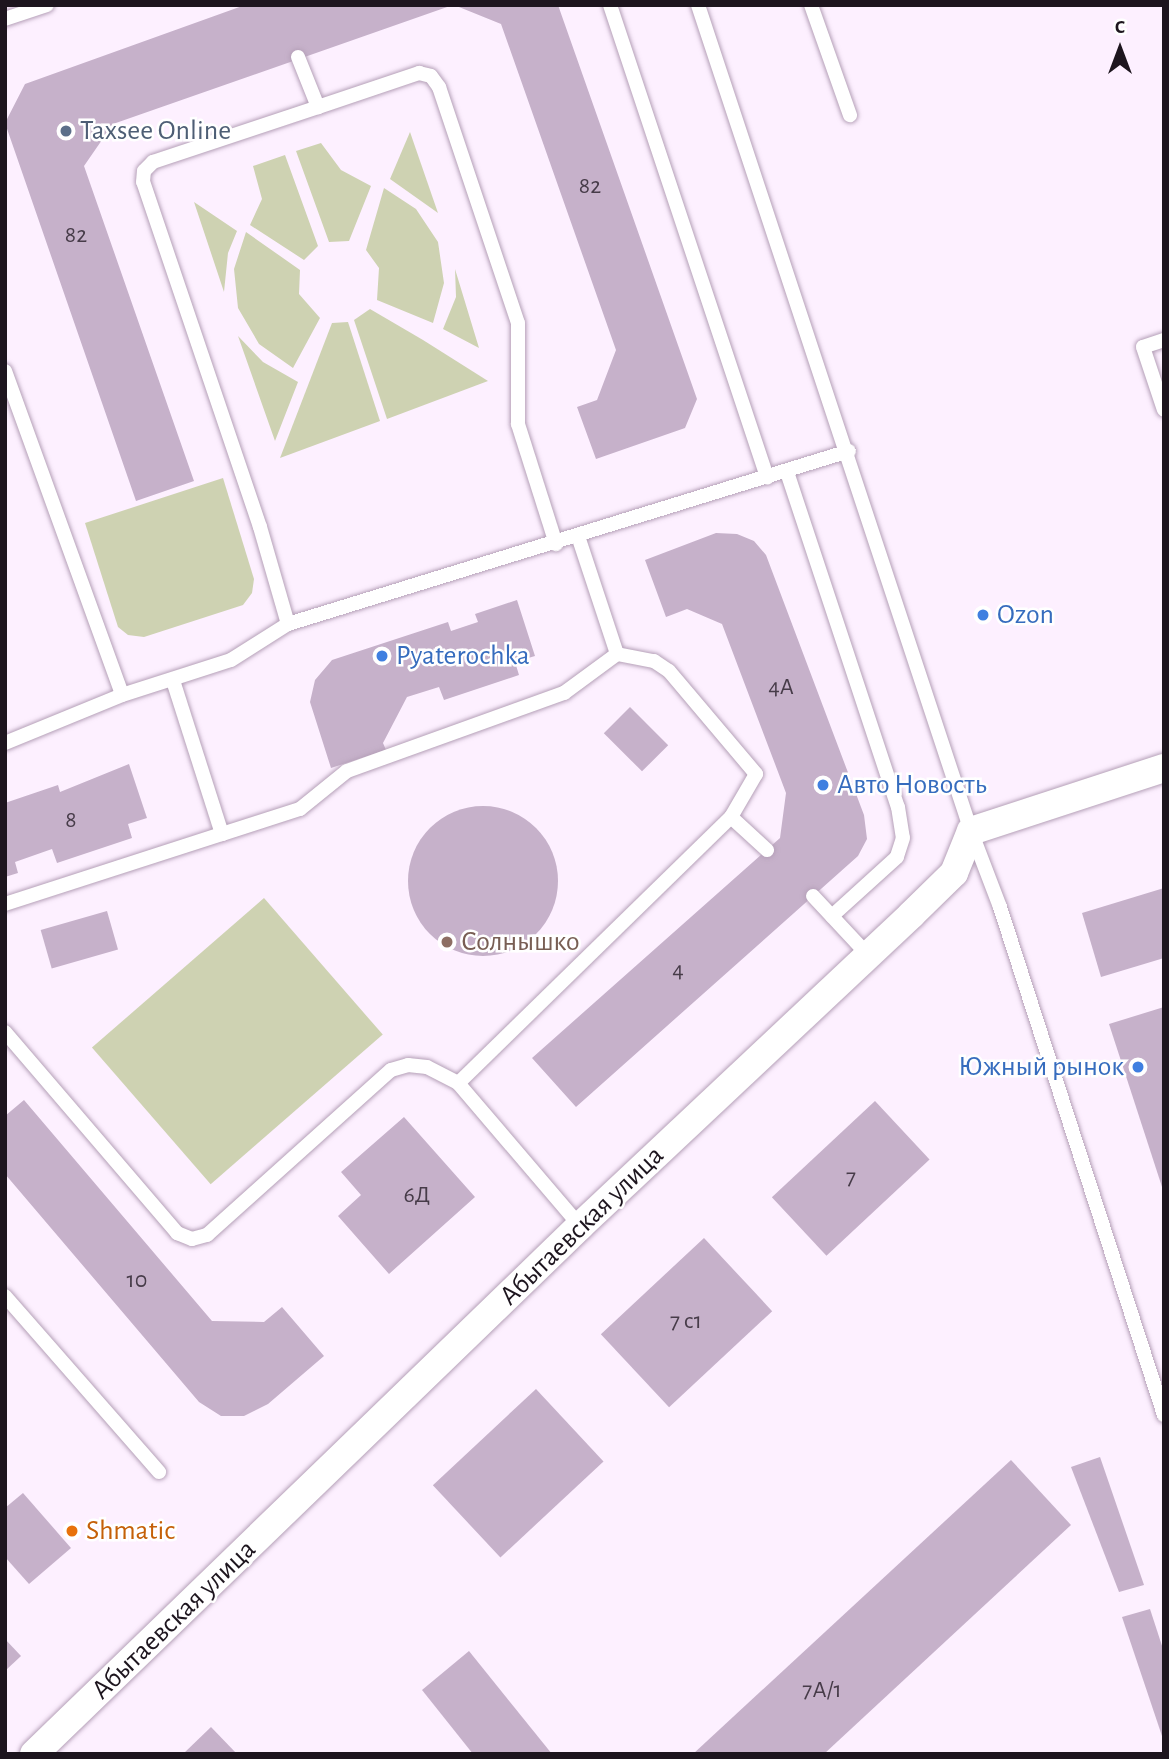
<!DOCTYPE html>
<meta charset="utf-8">
<style>
body{margin:0}
#map{position:relative;width:1169px;height:1759px;overflow:hidden;background:#fdf0ff;font-family:"Alegreya Sans",sans-serif}
div>[style]{position:absolute}
[style*='--x']{left:calc(var(--x)*1px);top:calc(var(--y)*1px);width:calc(var(--w)*1px);rotate:calc(var(--a)*1deg)}
.green>*{inset:0;background:#ced2b2;transform-origin:0 0}
.building>*{inset:0;background:#c6b1ca;transform-origin:0 0}
.round{border-radius:50%}
.roads{filter:drop-shadow(0 0 2px #b5a0b8) drop-shadow(0 0 2px #b5a0b8)}
.lane>*{height:14px;margin:-7px;padding:0 7px;transform-origin:7px;border-radius:7px;background:#fff}
.street>*{height:28px;margin:-14px;padding:0 14px;transform-origin:14px;border-radius:14px;background:#fff}
.dots>*{width:19px;height:19px;translate:-50% -50%;box-sizing:border-box;border:4px solid #fff;border-radius:50%}
span{translate:-50% -50%;white-space:nowrap;text-align:center;line-height:1.15;-webkit-text-stroke:5px #fff;paint-order:stroke}
.number-label{font-size:24px;color:#473c49}
.number-label span{-webkit-text-stroke-width:0}
.service-label{font-size:28px;color:#4e5e75}
.left{translate:0 -50%;text-align:left}
.shop-label{font-size:28px;color:#366cbe}
.right{translate:-100% -50%;text-align:right}
.education-label{font-size:28px;color:#785e54}
.street-label{font-size:28px;color:#1d151e}
.food-label{font-size:28px;color:#c56008}
.frame{position:absolute;inset:0;border:7px solid #1d151e;pointer-events:none}
.north{position:absolute;left:1085px;top:14px;width:70px;height:70px;-webkit-text-stroke:5px #fff;paint-order:stroke;rotate:0deg;font-size:19px;font-weight:700;line-height:28px;text-align:center;color:#1d151e}
.north::after{content:'';display:block;margin:auto;width:24px;height:32px;background:#1d151e;clip-path:polygon(50% 0,100% 100%,50% 72%,0 100%)}
</style>
<div id="map">
<div class="green">
<i style="clip-path:polygon(410px 132px,438px 213px,390px 179px)"></i>
<i style="clip-path:polygon(321px 143px,341px 170px,371px 186px,349px 241px,329px 242px,296px 151px)"></i>
<i style="clip-path:polygon(285px 155px,318px 246px,304px 260px,250px 225px,262px 199px,253px 166px)"></i>
<i style="clip-path:polygon(384px 188px,416px 209px,438px 242px,444px 283px,433px 323px,377px 300px,379px 268px,366px 250px)"></i>
<i style="clip-path:polygon(194px 202px,237px 231px,228px 253px,224px 292px)"></i>
<i style="clip-path:polygon(246px 232px,300px 270px,299px 294px,320px 318px,293px 368px,259px 344px,238px 308px,234px 269px)"></i>
<i style="clip-path:polygon(455px 269px,479px 348px,443px 329px,456px 297px)"></i>
<i style="clip-path:polygon(370px 309px,423px 340px,488px 381px,387px 419px,354px 320px)"></i>
<i style="clip-path:polygon(348px 322px,380px 421px,280px 458px,332px 323px)"></i>
<i style="clip-path:polygon(238px 336px,263px 362px,298px 382px,275px 441px)"></i>
<i style="clip-path:polygon(223px 478px,254px 579px,252px 593px,243px 605px,144px 637px,128px 635px,118px 627px,85px 523px)"></i>
<i style="left:264px;top:898px;width:181px;height:228px;rotate:49deg"></i>
</div>
<div class="building">
<i style="clip-path:polygon(245px 5px,450px 6px,113px 124px,84px 166px,194px 481px,136px 501px,5px 123px,25px 84px)"></i>
<i style="clip-path:polygon(454px 5px,558px 5px,697px 399px,685px 428px,596px 459px,577px 407px,597px 400px,616px 350px,501px 24px)"></i>
<i style="clip-path:polygon(716px 533px,737px 534px,754px 541px,766px 555px,864px 815px,867px 839px,858px 856px,576px 1107px,532px 1058px,780px 838px,786px 793px,722px 624px,687px 609px,666px 617px,645px 560px)"></i>
<i style="clip-path:polygon(517px 600px,535px 656px,515px 662px,519px 675px,444px 700px,439px 687px,407px 697px,383px 743px,386px 750px,331px 768px,310px 702px,315px 680px,332px 660px,448px 622px,451px 631px,478px 622px,475px 614px)"></i>
<i style="left:630px;top:707px;width:54px;height:37px;rotate:45deg"></i>
<i style="clip-path:polygon(129px 764px,147px 818px,128px 824px,132px 838px,57px 863px,52px 849px,15px 862px,18px 873px,5px 877px,5px 803px,58px 785px,60px 792px)"></i>
<i class="round" style="left:408px;top:806px;width:150px;height:150px"></i>
<i style="clip-path:polygon(1164px 888px,1164px 958px,1101px 977px,1082px 913px)"></i>
<i style="left:107px;top:911px;width:40px;height:69px;rotate:74deg"></i>
<i style="clip-path:polygon(1164px 1007px,1164px 1190px,1163px 1190px,1109px 1024px)"></i>
<i style="clip-path:polygon(24px 1100px,212px 1321px,264px 1322px,282px 1307px,324px 1356px,268px 1404px,244px 1416px,221px 1416px,199px 1402px,5px 1174px,5px 1116px)"></i>
<i style="left:875px;top:1101px;width:80px;height:141px;rotate:47deg"></i>
<i style="clip-path:polygon(404px 1117px,475px 1197px,389px 1274px,338px 1216px,361px 1195px,341px 1172px)"></i>
<i style="left:704px;top:1238px;width:100px;height:141px;rotate:47deg"></i>
<i style="left:536px;top:1389px;width:99px;height:141px;rotate:47deg"></i>
<i style="clip-path:polygon(1100px 1457px,1144px 1585px,1119px 1592px,1071px 1467px)"></i>
<i style="clip-path:polygon(1011px 1460px,1071px 1525px,824px 1754px,693px 1754px)"></i>
<i style="clip-path:polygon(23px 1493px,71px 1548px,29px 1584px,5px 1557px,5px 1508px)"></i>
<i style="clip-path:polygon(1150px 1609px,1164px 1652px,1163px 1739px,1122px 1617px)"></i>
<i style="clip-path:polygon(5px 1639px,21px 1656px,5px 1671px)"></i>
<i style="clip-path:polygon(469px 1651px,552px 1754px,473px 1754px,422px 1690px)"></i>
<i style="clip-path:polygon(211px 1727px,237px 1754px,183px 1754px)"></i>
</div>
<div class="roads">
<div class="lane">
<i style="--x:610;--y:5;--w:498;--a:71.6"></i>
<i style="--x:698;--y:5;--w:870;--a:71.71"></i>
<i style="--x:971;--y:831;--w:81;--a:69.1"></i>
<i style="--x:1000;--y:907;--w:534;--a:72.11"></i>
<i style="--x:811;--y:5;--w:117;--a:70.5"></i>
<i style="--x:5;--y:19;--w:44;--a:-18.4"></i>
<i style="--x:298;--y:57;--w:54;--a:68.2"></i>
<i style="--x:318;--y:107;--w:107;--a:-18.6"></i>
<i style="--x:419;--y:73;--w:12;--a:14"></i>
<i style="--x:431;--y:76;--w:14;--a:54"></i>
<i style="--x:439;--y:87;--w:249;--a:71.5"></i>
<i style="--x:518;--y:323;--w:101;--a:90"></i>
<i style="--x:518;--y:424;--w:126;--a:72.4"></i>
<i style="--x:1164;--y:340;--w:22;--a:162"></i>
<i style="--x:1143;--y:347;--w:66;--a:71.6"></i>
<i style="--x:5;--y:371;--w:344;--a:70.1"></i>
<i style="--x:787;--y:472;--w:353;--a:71.7"></i>
<i style="--x:898;--y:807;--w:31;--a:81"></i>
<i style="--x:903;--y:838;--w:20;--a:108"></i>
<i style="--x:897;--y:857;--w:88;--a:137.8"></i>
<i style="--x:578;--y:536;--w:124;--a:71.7"></i>
<i style="--x:288;--y:624;--w:101;--a:-106.1"></i>
<i style="--x:260;--y:527;--w:364;--a:-108.7"></i>
<i style="--x:143;--y:182;--w:11;--a:-85"></i>
<i style="--x:144;--y:171;--w:13;--a:-45"></i>
<i style="--x:153;--y:162;--w:174;--a:-18.4"></i>
<i style="--x:5;--y:743;--w:126;--a:-22.3"></i>
<i style="--x:122;--y:695;--w:114;--a:-17.8"></i>
<i style="--x:231;--y:660;--w:67;--a:-32.3"></i>
<i style="--x:288;--y:624;--w:587;--a:-17.14"></i>
<i style="--x:731;--y:817;--w:49;--a:42.5"></i>
<i style="--x:222;--y:834;--w:82;--a:-17.8"></i>
<i style="--x:300;--y:809;--w:60;--a:-39"></i>
<i style="--x:347;--y:771;--w:231;--a:-19.8"></i>
<i style="--x:564;--y:693;--w:66;--a:-36.3"></i>
<i style="--x:617;--y:654;--w:38;--a:11"></i>
<i style="--x:654;--y:661;--w:18;--a:34"></i>
<i style="--x:669;--y:671;--w:135;--a:49.8"></i>
<i style="--x:756;--y:774;--w:50;--a:120.2"></i>
<i style="--x:731;--y:817;--w:381;--a:135.7"></i>
<i style="--x:813;--y:896;--w:82;--a:47"></i>
<i style="--x:5;--y:904;--w:228;--a:-17.9"></i>
<i style="--x:222;--y:834;--w:162;--a:-107.7"></i>
<i style="--x:5;--y:1032;--w:265;--a:49.4"></i>
<i style="--x:177;--y:1233;--w:16;--a:22"></i>
<i style="--x:192;--y:1239;--w:16;--a:-15"></i>
<i style="--x:207;--y:1235;--w:247;--a:-41.9"></i>
<i style="--x:391;--y:1070;--w:18;--a:-16"></i>
<i style="--x:408;--y:1065;--w:19;--a:6"></i>
<i style="--x:427;--y:1067;--w:35;--a:27"></i>
<i style="--x:458;--y:1083;--w:188;--a:49.5"></i>
<i style="--x:5;--y:1296;--w:234;--a:48.8"></i>
</div>
<div class="street">
<i style="--x:34;--y:1754;--w:760;--a:-44.04"></i>
<i style="--x:580;--y:1226;--w:454;--a:-43.2"></i>
<i style="--x:911;--y:915;--w:60;--a:-44.3"></i>
<i style="--x:954;--y:873;--w:45;--a:-68"></i>
<i style="--x:971;--y:831;--w:203;--a:-18.1"></i>
</div>
</div>
<div class="dots">
<i style="left:66px;top:131px;background:#5c6f8a"></i>
<i style="left:983px;top:615px;background:#3f7fe0"></i>
<i style="left:382px;top:656px;background:#3f7fe0"></i>
<i style="left:823px;top:785px;background:#3f7fe0"></i>
<i style="left:447px;top:942px;background:#8d6e63"></i>
<i style="left:1138px;top:1067px;background:#3f7fe0"></i>
<i style="left:72px;top:1531px;background:#e8710a"></i>
</div>
<div class="number-label">
<span style="left:590px;top:187px">82</span>
<span style="left:76px;top:236px">82</span>
<span style="left:781px;top:688px">4А</span>
<span style="left:71px;top:821px">8</span>
<span style="left:678px;top:971px">4</span>
<span style="left:851px;top:1178px">7</span>
<span style="left:417px;top:1196px">6Д</span>
<span style="left:137px;top:1281px">10</span>
<span style="left:686px;top:1322px">7 с1</span>
<span style="left:822px;top:1691px">7А/1</span>
</div>
<div class="service-label">
<span class="left" style="left:80px;top:131px">Taxsee Online</span>
</div>
<div class="shop-label">
<span class="left" style="left:997px;top:615px">Ozon</span>
<span class="left" style="left:396px;top:656px">Pyaterochka</span>
<span class="left" style="left:837px;top:785px">Авто Новость</span>
<span class="right" style="left:1124px;top:1067px">Южный рынок</span>
</div>
<div class="education-label">
<span class="left" style="left:461px;top:942px">Солнышко</span>
</div>
<div class="street-label">
<span style="left:582px;top:1226px;rotate:-44deg">Абытаевская улица</span>
<span style="left:174px;top:1620px;rotate:-44deg">Абытаевская улица</span>
</div>
<div class="food-label">
<span class="left" style="left:86px;top:1531px">Shmatic</span>
</div>
<div class="frame"></div>
<div class="north">С</div>
</div>
